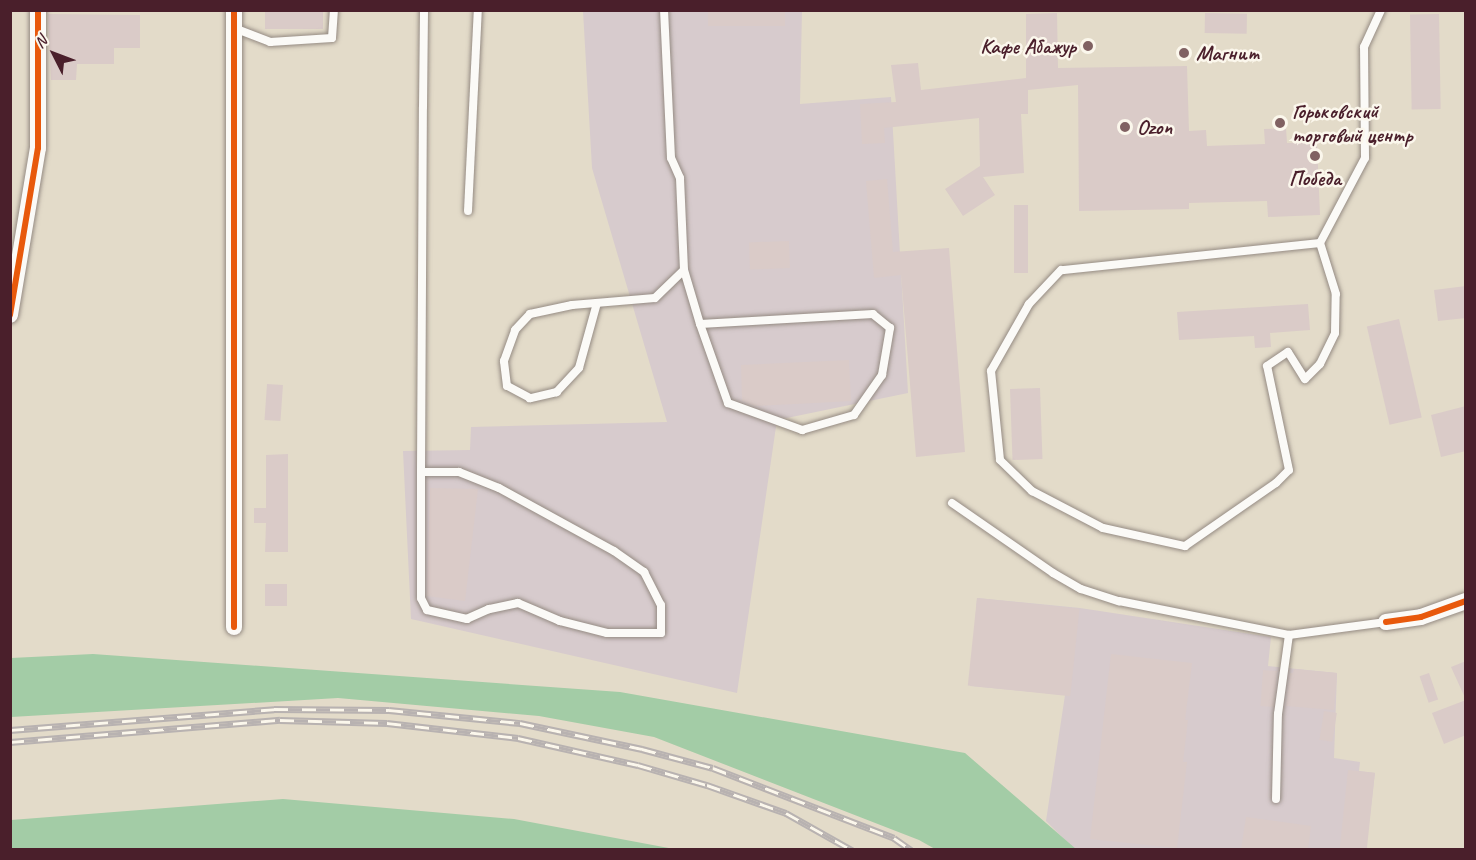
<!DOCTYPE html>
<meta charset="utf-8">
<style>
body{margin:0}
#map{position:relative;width:1476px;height:860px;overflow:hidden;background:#e3dbc9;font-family:Caveat,sans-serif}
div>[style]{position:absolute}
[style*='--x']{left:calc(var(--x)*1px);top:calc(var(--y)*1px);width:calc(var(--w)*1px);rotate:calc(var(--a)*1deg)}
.industrial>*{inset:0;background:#d7cbcd}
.forest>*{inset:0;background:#a3cca6}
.building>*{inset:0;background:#dacbc8;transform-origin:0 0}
.roads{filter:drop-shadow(0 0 2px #958b83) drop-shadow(0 0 2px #958b83)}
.lane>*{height:8px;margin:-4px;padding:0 4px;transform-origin:4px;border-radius:4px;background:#fbfaf7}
.street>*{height:16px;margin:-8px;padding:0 8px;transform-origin:8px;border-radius:8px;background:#fbfaf7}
.rail>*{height:7px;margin-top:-3.5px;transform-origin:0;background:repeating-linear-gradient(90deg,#fbf7ec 0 14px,#b8b2b1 0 28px);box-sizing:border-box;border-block:2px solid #b8b2b1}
.cycleway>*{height:6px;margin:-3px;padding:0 3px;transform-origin:3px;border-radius:3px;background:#e8590c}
.dots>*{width:16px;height:16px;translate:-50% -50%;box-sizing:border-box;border:3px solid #fbf7ec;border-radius:50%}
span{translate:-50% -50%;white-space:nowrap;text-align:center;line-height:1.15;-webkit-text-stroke:5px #fbf7ec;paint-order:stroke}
.poi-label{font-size:21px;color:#4a1f2b;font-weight:700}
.right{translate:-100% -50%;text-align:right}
.left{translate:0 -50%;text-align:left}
.frame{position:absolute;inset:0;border:12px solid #4a1f2b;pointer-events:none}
.north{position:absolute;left:24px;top:24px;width:60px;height:60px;-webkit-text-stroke:4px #fbf7ec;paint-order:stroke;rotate:312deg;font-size:16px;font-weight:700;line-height:24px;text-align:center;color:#4a1f2b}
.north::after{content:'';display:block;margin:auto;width:21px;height:27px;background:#4a1f2b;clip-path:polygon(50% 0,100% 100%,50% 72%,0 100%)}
</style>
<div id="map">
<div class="industrial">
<i style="clip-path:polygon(583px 11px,802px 11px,800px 104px,891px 97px,908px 393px,777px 420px,737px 693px,411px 619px,403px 451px,470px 450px,471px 427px,667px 422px,592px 168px)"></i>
<i style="clip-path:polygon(977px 598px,1080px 608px,1271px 637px,1268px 666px,1337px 673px,1334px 758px,1360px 762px,1359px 771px,1375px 773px,1366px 849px,1074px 849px,1046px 821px,1065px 695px,970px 686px)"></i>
</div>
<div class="forest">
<i style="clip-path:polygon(93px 654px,620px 692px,965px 753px,1076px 849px,935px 849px,919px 840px,654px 737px,539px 716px,338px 698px,11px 717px,11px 658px)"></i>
<i style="clip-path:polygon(283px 799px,514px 819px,674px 849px,11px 849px,11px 820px)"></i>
</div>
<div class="building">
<i style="left:265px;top:10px;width:58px;height:19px"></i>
<i style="left:708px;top:10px;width:77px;height:16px"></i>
<i style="clip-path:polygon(1057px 13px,1058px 68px,1187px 66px,1189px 131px,1206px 130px,1207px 146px,1265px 144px,1264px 129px,1286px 128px,1287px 143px,1317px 142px,1320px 215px,1268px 217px,1267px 201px,1189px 203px,1189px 209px,1079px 211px,1078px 85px,1028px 90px,1028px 114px,1021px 114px,1024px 173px,983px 177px,995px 195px,963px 216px,945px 189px,980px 166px,979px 118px,884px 128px,885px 143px,862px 144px,860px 104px,896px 102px,891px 65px,918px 63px,921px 90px,1026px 78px,1026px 14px)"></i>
<i style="left:1205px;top:13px;width:42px;height:20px;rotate:1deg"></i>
<i style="clip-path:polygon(48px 14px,140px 15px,140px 48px,114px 48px,114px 64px,77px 64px,76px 80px,51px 80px)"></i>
<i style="left:1439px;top:14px;width:95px;height:29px;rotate:89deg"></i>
<i style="clip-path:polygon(887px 179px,893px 252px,949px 248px,965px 452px,916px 457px,901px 275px,874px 278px,866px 181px)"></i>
<i style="left:1014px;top:205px;width:14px;height:68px"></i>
<i style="left:789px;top:241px;width:27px;height:40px;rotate:88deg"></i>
<i style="clip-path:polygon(1466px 286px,1466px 318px,1438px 321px,1434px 290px)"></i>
<i style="clip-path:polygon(1308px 304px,1310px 330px,1270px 333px,1271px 347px,1255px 348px,1254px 336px,1179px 340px,1177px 312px)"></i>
<i style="left:1399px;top:319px;width:101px;height:33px;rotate:77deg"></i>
<i style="clip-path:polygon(849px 360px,851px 401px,755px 406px,742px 401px,741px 365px)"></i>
<i style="left:267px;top:384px;width:16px;height:36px;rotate:4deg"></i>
<i style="left:1040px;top:388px;width:71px;height:30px;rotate:88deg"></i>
<i style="clip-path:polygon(1466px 406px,1466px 451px,1441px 457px,1431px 415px)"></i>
<i style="clip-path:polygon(288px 454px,288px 552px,265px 552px,266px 523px,254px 523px,254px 508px,266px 508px,266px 455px)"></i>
<i style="clip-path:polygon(430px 488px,478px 489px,465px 601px,427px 596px)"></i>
<i style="left:265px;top:584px;width:22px;height:22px"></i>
<i style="left:977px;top:598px;width:103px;height:88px;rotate:6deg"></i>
<i style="clip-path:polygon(1111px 654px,1192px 663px,1185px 720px,1188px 720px,1183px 762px,1187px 762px,1177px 848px,1090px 839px)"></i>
<i style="clip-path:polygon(1466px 661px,1466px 700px,1451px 667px)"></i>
<i style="clip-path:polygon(1294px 669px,1337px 673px,1334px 710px,1286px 706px,1290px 673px,1293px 673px)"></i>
<i style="left:1263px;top:670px;width:14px;height:36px;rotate:4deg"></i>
<i style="left:1429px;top:673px;width:28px;height:10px;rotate:71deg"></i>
<i style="clip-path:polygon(1466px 700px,1466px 735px,1444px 744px,1432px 713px)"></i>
<i style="left:1324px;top:711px;width:13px;height:29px;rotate:9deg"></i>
<i style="left:1348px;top:770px;width:27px;height:80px;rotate:6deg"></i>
<i style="clip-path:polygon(1246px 817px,1311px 826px,1308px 849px,1241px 849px)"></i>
</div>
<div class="roads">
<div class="lane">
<i style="--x:234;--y:28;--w:39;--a:21"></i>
<i style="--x:270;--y:42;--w:62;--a:-3.7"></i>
<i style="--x:332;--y:38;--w:28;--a:-86"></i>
<i style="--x:468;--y:211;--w:201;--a:-87.2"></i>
<i style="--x:1320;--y:243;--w:260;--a:174"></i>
<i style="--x:1061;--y:270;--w:47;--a:133.3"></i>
<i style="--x:1029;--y:304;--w:77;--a:119.6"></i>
<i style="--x:991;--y:371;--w:89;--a:84.2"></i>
<i style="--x:1000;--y:460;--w:45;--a:44.1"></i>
<i style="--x:1032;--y:491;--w:80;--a:27.5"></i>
<i style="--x:1103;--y:528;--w:84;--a:12.4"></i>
<i style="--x:1185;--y:546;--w:111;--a:-34.7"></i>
<i style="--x:1276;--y:483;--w:18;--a:-45"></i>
<i style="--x:1289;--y:470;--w:106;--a:-101.9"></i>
<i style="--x:1267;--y:366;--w:25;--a:-34"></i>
<i style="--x:1288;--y:352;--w:32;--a:58"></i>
<i style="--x:1305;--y:379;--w:21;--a:-45"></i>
<i style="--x:1320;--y:364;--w:34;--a:-64"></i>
<i style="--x:1335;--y:333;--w:39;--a:-89"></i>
<i style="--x:1336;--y:294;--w:53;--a:-107.4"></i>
<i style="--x:1320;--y:243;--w:96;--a:-62.1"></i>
<i style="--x:1365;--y:158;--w:111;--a:-90.5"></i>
<i style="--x:1364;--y:47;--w:41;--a:-65.3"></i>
<i style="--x:684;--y:270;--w:56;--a:73.5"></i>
<i style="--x:700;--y:324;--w:84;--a:70.5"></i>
<i style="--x:728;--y:403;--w:79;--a:20"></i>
<i style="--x:802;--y:430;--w:54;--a:-16.1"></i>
<i style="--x:854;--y:415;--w:49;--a:-55"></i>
<i style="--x:882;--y:375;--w:48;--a:-80.3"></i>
<i style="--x:890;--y:328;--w:22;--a:-141"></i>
<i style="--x:873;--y:314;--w:173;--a:176.7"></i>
<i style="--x:597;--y:303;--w:67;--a:105.5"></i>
<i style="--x:579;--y:368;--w:33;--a:133"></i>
<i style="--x:557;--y:392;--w:28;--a:167"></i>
<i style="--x:530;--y:398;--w:26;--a:-152"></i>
<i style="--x:507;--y:386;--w:25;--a:-97"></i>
<i style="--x:504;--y:361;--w:33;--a:-70"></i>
<i style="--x:515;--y:330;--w:22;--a:-47"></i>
<i style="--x:530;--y:314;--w:43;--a:-12.1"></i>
<i style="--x:572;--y:305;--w:83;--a:-4.8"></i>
<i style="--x:655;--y:298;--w:40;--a:-44"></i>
<i style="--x:684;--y:270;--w:92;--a:-92.5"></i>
<i style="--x:680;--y:178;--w:22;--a:-114"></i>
<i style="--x:671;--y:158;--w:148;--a:-92.7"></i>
<i style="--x:421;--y:472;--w:38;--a:0"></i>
<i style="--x:459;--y:472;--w:43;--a:21.8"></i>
<i style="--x:499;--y:488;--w:131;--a:28.7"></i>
<i style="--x:614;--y:551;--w:37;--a:35"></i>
<i style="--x:644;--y:572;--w:37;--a:63"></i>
<i style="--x:661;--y:605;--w:28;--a:90"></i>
<i style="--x:661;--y:633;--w:54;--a:180"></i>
<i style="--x:607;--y:633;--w:49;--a:-165.7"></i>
<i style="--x:560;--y:621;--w:46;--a:-156.8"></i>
<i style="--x:518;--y:603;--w:30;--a:168"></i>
<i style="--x:489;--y:609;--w:24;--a:156"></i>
<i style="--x:467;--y:619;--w:41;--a:-167.3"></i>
<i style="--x:427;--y:610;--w:13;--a:-117"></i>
<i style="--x:421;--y:598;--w:126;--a:-90"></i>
<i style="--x:421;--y:472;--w:365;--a:-89.7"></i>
<i style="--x:423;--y:107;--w:97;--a:-89.4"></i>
<i style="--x:952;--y:503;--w:123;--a:34.7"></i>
<i style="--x:1053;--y:573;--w:32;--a:30"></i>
<i style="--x:1081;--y:589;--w:40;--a:18"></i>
<i style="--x:1119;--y:601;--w:173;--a:11.3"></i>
<i style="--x:1289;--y:635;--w:98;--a:-7.6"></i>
<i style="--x:1276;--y:799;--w:85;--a:-88.7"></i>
<i style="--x:1278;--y:714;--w:80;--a:-82.1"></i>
</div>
<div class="street">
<i style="--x:234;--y:10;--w:617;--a:90"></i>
<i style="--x:10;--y:315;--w:169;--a:-80.5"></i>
<i style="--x:38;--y:148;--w:138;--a:-90"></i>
<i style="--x:1386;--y:622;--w:35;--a:-8"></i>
<i style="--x:1421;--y:617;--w:48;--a:-19.6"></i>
</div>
</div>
<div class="rail">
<i style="--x:10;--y:730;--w:265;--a:-4.5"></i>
<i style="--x:274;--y:709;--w:115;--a:0.5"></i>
<i style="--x:389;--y:710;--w:132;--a:5.7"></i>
<i style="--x:520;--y:723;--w:125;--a:12"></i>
<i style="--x:642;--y:749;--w:73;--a:15"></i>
<i style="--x:713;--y:768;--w:194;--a:21.1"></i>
<i style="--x:894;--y:838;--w:21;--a:35"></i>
<i style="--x:10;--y:742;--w:271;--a:-4.7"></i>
<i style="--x:280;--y:720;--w:107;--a:1.6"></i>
<i style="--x:387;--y:723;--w:132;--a:6.5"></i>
<i style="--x:518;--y:738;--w:123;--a:12.7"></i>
<i style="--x:638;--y:765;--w:72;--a:16.2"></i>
<i style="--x:707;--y:785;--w:84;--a:19.5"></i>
<i style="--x:786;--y:813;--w:76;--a:29.3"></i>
</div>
<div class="cycleway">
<i style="--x:234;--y:10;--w:617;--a:90"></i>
<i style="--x:10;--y:315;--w:169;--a:-80.5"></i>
<i style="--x:38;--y:148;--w:138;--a:-90"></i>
<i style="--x:1386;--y:622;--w:35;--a:-8"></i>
<i style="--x:1421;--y:617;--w:48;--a:-19.6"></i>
</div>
<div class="dots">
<i style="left:1088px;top:46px;background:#806162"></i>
<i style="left:1184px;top:53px;background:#806162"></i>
<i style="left:1280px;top:123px;background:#806162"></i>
<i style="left:1125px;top:127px;background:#806162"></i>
<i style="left:1315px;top:156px;background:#806162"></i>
</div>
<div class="poi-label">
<span class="right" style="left:1076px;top:46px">Кафе Абажур</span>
<span class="left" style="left:1196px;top:53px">Магнит</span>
<span class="left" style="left:1292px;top:123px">Горьковский<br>торговый центр</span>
<span class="left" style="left:1137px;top:127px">Ozon</span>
<span style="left:1315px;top:178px">Победа</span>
</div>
<div class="frame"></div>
<div class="north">N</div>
</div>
